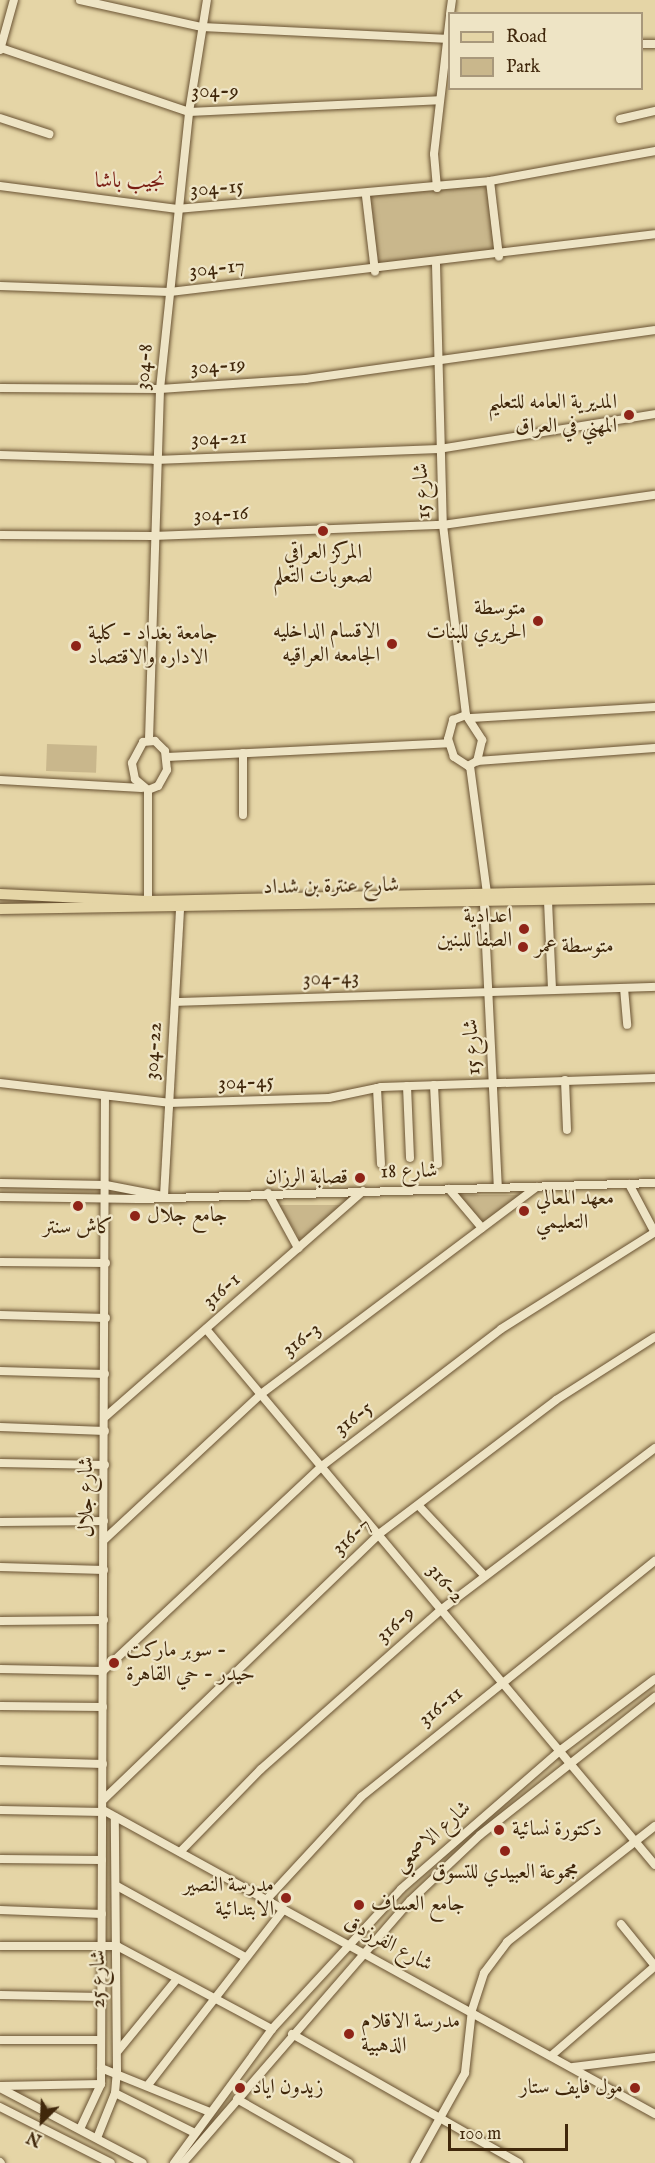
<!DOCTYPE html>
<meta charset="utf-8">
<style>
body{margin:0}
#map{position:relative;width:655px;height:2163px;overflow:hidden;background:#e5d5a6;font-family:"IM FELL English",Amiri,serif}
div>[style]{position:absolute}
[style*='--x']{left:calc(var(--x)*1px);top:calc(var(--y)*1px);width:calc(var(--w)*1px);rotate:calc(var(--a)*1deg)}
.green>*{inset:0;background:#c9b78c;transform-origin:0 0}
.roads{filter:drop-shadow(0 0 2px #695232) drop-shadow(0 0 2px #695232)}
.minor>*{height:8px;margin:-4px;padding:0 4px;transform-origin:4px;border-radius:4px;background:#eee4c5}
.major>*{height:10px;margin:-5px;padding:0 5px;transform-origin:5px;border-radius:5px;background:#e5d5a6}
.dots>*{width:16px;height:16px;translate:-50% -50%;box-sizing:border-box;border:3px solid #eee4c5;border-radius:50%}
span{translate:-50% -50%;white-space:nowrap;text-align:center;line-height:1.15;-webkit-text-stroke:4.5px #eee4c5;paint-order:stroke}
.street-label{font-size:21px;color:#40270b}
.poi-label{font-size:21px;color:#40270b}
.right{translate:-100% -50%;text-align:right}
.left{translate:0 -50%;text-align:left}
.neighbourhood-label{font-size:22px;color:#7a1f14}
.legend{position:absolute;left:448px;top:12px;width:195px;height:78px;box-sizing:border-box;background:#eee4c5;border:2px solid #a8987b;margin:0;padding:8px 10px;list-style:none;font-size:18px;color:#40270b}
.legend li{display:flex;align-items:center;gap:12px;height:30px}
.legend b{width:30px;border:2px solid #a8987b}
.north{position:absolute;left:12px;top:2091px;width:60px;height:60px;-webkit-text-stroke:4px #eee4c5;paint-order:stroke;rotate:204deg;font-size:16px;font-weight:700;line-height:24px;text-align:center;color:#40270b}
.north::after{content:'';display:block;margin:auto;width:21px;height:27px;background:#40270b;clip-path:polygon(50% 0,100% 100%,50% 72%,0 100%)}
.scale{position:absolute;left:448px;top:2124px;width:120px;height:27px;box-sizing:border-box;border:3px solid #40270b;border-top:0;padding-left:8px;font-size:18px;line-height:21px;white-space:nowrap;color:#40270b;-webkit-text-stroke:4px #eee4c5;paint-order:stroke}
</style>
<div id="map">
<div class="green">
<i style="left:490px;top:181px;width:76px;height:125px;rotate:83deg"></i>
<i style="left:47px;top:744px;width:50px;height:27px;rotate:2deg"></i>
<i style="clip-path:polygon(458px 1195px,523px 1195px,481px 1223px)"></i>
<i style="clip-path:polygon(279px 1205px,344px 1205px,306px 1239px,299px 1238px)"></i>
</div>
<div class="roads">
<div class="minor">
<i style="--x:80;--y:0;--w:125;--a:12.5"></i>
<i style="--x:202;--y:27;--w:248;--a:2.8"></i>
<i style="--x:450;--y:14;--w:14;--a:-82"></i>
<i style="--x:642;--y:44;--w:13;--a:0"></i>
<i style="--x:1;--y:48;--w:199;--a:18.8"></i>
<i style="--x:189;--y:112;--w:250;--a:-2.7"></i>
<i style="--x:0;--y:50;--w:52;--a:-74.4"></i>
<i style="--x:0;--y:118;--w:52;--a:18.1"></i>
<i style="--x:620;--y:119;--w:36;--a:-13"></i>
<i style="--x:490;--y:181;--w:76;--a:83.2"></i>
<i style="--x:0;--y:186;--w:179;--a:7.4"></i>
<i style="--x:178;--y:209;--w:313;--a:-5.1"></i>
<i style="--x:490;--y:181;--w:168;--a:-10.3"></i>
<i style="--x:437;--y:188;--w:34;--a:-95"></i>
<i style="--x:434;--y:154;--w:140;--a:-83.4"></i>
<i style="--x:366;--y:196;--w:76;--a:83.2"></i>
<i style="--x:436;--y:264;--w:261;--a:88.5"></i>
<i style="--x:443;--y:525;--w:191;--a:83.1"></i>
<i style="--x:0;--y:286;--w:170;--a:2"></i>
<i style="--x:170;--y:292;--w:488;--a:-6.8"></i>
<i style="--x:0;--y:388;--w:160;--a:0.4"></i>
<i style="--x:160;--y:389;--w:146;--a:-3.9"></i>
<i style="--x:306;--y:379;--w:352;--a:-8"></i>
<i style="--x:0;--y:455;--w:155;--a:1.8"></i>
<i style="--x:155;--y:460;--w:284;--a:-2.2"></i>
<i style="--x:439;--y:449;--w:219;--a:-9.2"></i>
<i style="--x:0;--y:535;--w:153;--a:0.4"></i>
<i style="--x:153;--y:536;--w:290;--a:-2.2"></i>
<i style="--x:443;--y:525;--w:214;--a:-8.1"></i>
<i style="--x:466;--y:715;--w:30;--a:57"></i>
<i style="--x:482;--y:740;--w:22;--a:103"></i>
<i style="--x:477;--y:761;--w:10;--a:151"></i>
<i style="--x:468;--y:766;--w:17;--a:-147"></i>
<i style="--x:454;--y:757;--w:19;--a:-108"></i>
<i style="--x:448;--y:739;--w:20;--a:-75"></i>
<i style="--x:453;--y:720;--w:14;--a:-21"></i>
<i style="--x:471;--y:718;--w:184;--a:-3.4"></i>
<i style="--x:149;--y:740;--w:351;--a:-88.2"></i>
<i style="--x:160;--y:389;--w:279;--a:-84"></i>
<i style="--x:189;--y:112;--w:113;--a:-80.9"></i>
<i style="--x:155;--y:741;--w:14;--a:45"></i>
<i style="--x:165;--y:751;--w:19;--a:84"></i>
<i style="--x:167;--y:770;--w:18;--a:119"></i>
<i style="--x:158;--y:786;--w:11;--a:158"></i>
<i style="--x:148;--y:790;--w:17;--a:-140"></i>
<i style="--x:135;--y:779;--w:16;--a:-101"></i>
<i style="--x:132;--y:763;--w:24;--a:-62"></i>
<i style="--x:143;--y:742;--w:12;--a:-5"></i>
<i style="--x:243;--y:753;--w:62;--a:90"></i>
<i style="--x:167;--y:757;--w:282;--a:-2.8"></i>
<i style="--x:477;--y:761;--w:178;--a:-4.2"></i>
<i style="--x:470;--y:766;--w:129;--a:82.4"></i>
<i style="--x:0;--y:780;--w:142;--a:3.2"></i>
<i style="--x:148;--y:790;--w:111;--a:90"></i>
<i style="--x:548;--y:901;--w:88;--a:87.4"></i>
<i style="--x:484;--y:904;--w:283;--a:87.2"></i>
<i style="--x:624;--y:988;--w:37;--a:85"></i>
<i style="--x:176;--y:1002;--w:479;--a:-1.8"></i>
<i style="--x:565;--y:1080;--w:50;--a:87.7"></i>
<i style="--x:0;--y:1083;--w:170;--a:6.7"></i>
<i style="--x:169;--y:1103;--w:160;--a:-1.8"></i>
<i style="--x:329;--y:1098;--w:53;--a:-11.9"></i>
<i style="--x:381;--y:1087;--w:274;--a:-1.9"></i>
<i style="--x:434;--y:1085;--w:79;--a:87.1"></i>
<i style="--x:407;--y:1086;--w:72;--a:87.6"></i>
<i style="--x:377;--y:1088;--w:76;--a:87"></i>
<i style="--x:0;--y:1183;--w:106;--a:1.1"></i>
<i style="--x:106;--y:1185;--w:58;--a:10.9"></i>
<i style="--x:629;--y:1184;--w:55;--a:62"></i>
<i style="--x:449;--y:1189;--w:51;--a:49.8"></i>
<i style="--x:268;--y:1193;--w:63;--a:61.4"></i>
<i style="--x:164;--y:1196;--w:287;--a:-86.8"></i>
<i style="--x:0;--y:1197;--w:138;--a:0.8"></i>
<i style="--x:138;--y:1199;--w:517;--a:-1.77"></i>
<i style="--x:0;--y:1262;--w:106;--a:0.5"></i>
<i style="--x:0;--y:1315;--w:106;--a:1.6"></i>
<i style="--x:206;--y:1329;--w:699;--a:50.05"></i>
<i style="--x:0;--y:1371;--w:105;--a:1.6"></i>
<i style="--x:105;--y:1417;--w:343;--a:-41.2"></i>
<i style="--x:0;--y:1427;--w:105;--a:2.2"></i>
<i style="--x:0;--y:1463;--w:105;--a:1.1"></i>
<i style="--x:419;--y:1506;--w:93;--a:46.7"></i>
<i style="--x:0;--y:1522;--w:104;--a:-0.6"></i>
<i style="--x:104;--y:1540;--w:214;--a:-42.9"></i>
<i style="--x:261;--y:1394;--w:345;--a:-36.9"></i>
<i style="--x:0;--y:1567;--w:104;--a:1.7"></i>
<i style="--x:0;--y:1621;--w:104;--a:-0.6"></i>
<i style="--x:0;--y:1669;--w:103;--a:1.1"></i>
<i style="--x:103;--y:1671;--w:300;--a:-43.1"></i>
<i style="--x:322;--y:1466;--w:225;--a:-37.4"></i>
<i style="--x:501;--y:1329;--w:182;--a:-32.2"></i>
<i style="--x:0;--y:1706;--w:103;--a:0.6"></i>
<i style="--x:0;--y:1761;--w:103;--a:1.7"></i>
<i style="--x:103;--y:1800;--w:383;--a:-43.9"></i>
<i style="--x:379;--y:1534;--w:222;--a:-37.1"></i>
<i style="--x:556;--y:1400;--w:117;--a:-32.5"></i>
<i style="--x:0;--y:1810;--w:103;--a:1.1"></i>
<i style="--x:103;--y:1810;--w:630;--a:28.84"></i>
<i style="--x:180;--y:1852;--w:116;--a:-45.7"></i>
<i style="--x:261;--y:1769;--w:242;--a:-41.5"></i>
<i style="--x:442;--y:1609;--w:267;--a:-37.1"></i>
<i style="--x:0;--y:1859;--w:102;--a:0.6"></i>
<i style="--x:117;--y:1886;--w:146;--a:29"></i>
<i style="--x:267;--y:1899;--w:139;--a:-47.3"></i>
<i style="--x:361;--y:1797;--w:377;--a:-38.8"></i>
<i style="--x:0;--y:1910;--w:102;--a:2.2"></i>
<i style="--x:621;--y:1924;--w:54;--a:51"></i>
<i style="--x:0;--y:1946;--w:117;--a:0"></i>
<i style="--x:117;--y:1946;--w:176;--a:28.2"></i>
<i style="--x:0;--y:1995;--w:101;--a:1.1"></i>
<i style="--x:292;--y:2034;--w:261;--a:29.6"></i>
<i style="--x:0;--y:2040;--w:101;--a:0"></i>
<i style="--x:118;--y:2051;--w:93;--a:-50.7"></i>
<i style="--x:552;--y:2055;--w:136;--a:-40.8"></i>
<i style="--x:573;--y:2067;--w:83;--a:-7"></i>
<i style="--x:101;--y:2068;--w:118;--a:22"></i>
<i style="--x:148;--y:2085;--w:222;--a:-52.3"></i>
<i style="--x:0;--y:2086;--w:101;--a:-1.1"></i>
<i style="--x:0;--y:2088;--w:161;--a:27.7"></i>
<i style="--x:115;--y:2093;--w:89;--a:26.6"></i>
<i style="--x:237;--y:2099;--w:129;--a:29.7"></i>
<i style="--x:0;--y:2107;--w:124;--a:26.8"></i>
<i style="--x:80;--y:2129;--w:50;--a:-65"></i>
<i style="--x:101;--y:2084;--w:988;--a:-89.77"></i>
<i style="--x:97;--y:2138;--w:48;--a:-68.2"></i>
<i style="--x:115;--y:2093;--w:22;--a:-85"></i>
<i style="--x:117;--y:2071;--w:254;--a:-90.5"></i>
<i style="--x:0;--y:2162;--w:1;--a:45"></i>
<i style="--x:174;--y:2163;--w:166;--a:-53.8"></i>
<i style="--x:272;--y:2029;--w:190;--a:-47.3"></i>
<i style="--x:401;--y:1889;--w:213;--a:-41"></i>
<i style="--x:562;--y:1749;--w:116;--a:-37"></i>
<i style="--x:183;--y:2163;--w:347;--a:-49.1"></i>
<i style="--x:410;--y:1901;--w:96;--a:-43.3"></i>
<i style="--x:480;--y:1835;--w:223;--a:-38.3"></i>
<i style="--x:415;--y:2163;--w:103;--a:-60.9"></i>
<i style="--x:465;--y:2073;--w:63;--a:-83.7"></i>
<i style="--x:472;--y:2010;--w:39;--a:-72"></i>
<i style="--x:484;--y:1973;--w:39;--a:-53"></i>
<i style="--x:507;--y:1942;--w:188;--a:-38.1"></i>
</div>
<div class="major">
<i style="--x:0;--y:894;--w:148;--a:2.7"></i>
<i style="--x:148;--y:901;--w:507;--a:-1.24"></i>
<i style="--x:0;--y:909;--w:655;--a:-0.96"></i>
</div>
</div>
<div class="dots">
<i style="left:629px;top:415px;background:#8f2418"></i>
<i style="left:323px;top:531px;background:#8f2418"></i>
<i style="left:538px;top:621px;background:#8f2418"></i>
<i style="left:392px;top:644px;background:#8f2418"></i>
<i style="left:76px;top:646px;background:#8f2418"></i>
<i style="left:524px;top:929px;background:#8f2418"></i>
<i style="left:523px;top:947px;background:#8f2418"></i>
<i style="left:360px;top:1178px;background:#8f2418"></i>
<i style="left:78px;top:1206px;background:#8f2418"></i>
<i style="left:524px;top:1211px;background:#8f2418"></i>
<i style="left:135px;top:1216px;background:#8f2418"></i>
<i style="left:114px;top:1663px;background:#8f2418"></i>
<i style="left:499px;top:1830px;background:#8f2418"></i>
<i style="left:505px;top:1851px;background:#8f2418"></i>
<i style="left:286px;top:1898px;background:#8f2418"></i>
<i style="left:359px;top:1905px;background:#8f2418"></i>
<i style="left:349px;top:2034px;background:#8f2418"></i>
<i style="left:240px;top:2088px;background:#8f2418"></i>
<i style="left:635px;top:2088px;background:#8f2418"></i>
</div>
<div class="street-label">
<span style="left:215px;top:92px">304-9</span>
<span style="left:217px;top:189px;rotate:-4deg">304-15</span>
<span style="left:217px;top:269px;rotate:-6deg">304-17</span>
<span style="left:145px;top:367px;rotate:-85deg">304-8</span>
<span style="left:218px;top:367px;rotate:-4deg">304-19</span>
<span style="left:219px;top:439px;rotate:-2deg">304-21</span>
<span style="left:423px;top:491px;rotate:-93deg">شارع 15</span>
<span style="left:221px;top:515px;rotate:-2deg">304-16</span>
<span style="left:331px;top:887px;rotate:-1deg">شارع عنترة بن شداد</span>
<span style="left:331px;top:979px;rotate:-2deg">304-43</span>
<span style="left:473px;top:1047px;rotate:-93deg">شارع 15</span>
<span style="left:154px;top:1051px;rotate:-86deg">304-22</span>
<span style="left:246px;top:1083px;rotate:-2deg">304-45</span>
<span style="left:409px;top:1172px;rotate:-1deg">شارع 18</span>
<span style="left:222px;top:1291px;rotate:-41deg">316-1</span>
<span style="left:302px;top:1340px;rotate:-37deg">316-3</span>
<span style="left:354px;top:1419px;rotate:-37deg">316-5</span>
<span style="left:87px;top:1497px;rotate:-90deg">شارع جلال</span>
<span style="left:352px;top:1537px;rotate:-42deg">316-7</span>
<span style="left:445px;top:1584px;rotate:50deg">316-2</span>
<span style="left:396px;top:1625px;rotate:-41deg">316-9</span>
<span style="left:441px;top:1707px;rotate:-39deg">316-11</span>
<span style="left:433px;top:1837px;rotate:-42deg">شارع الاصمعي</span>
<span style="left:388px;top:1944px;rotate:28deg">شارع الفرزدق</span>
<span style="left:99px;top:1979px;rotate:-90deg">شارع 25</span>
</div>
<div class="poi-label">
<span class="right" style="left:617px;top:415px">المديرية العامه للتعليم<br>المهني في العراق</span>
<span style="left:323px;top:565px">المركز العراقي<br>لصعوبات التعلم</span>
<span class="right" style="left:526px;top:621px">متوسطة<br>الحريري للبنات</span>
<span class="right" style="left:380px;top:644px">الاقسام الداخليه<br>الجامعه العراقيه</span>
<span class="left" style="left:88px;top:646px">جامعة بغداد - كلية<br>الاداره والاقتصاد</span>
<span class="right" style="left:512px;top:929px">اعدادية<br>الصفا للبنين</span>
<span class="left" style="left:535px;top:947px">متوسطة عمر</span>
<span class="right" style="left:348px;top:1178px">قصابة الرزان</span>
<span class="left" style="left:536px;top:1211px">معهد المعالي<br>التعليمي</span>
<span class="left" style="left:147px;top:1216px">جامع جلال</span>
<span style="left:78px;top:1228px">كاش سنتر</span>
<span class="left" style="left:126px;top:1663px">سوبر ماركت -<br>حيدر - حي القاهرة</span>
<span class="left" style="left:512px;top:1830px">دكتورة نسائية</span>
<span style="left:505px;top:1873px">مجموعة العبيدي للتسوق</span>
<span class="right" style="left:274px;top:1898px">مدرسة النصير<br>الابتدائية</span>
<span class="left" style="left:371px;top:1905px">جامع العساف</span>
<span class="left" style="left:361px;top:2034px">مدرسة الاقلام<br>الذهبية</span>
<span class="left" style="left:252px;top:2088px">زيدون اياد</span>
<span class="right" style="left:623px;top:2088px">مول فايف ستار</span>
</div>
<div class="neighbourhood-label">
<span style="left:130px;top:182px">نجيب باشا</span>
</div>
<ul class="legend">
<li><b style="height:8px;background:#e5d5a6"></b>Road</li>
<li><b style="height:16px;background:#c9b78c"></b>Park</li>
</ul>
<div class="north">N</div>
<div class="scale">100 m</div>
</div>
